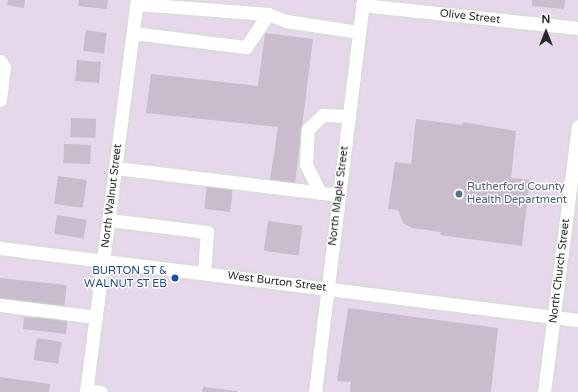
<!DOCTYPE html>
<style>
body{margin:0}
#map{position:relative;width:578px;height:392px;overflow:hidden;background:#e6d7ea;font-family:"Varela Round",sans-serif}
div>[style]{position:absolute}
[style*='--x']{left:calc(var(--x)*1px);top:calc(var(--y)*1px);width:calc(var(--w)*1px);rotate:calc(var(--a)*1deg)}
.building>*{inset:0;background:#c9bccc;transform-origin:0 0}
.roads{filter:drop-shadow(0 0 1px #cde1cd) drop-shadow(0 0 1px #cde1cd)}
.minor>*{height:13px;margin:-6.5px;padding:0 6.5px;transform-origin:6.5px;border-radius:6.5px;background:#fff}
.dots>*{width:11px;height:11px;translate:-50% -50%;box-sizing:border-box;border:2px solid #fff;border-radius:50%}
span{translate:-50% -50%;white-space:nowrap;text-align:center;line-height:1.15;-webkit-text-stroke:3px #fff;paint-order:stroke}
.street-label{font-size:11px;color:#272727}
.service-label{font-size:11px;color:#4e5e75}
.left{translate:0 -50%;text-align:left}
.transit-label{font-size:11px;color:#164399}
.right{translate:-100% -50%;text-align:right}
.north{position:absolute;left:526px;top:12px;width:40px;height:40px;-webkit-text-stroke:3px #fff;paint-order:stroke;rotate:0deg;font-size:11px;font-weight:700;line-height:16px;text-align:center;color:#272727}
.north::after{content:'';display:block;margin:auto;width:14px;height:18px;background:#272727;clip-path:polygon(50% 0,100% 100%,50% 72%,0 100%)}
</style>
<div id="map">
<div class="building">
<i style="clip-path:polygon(8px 0,25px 0,24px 8px,7px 5px)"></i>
<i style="clip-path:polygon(79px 0,108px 0,107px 9px,78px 6px)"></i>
<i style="clip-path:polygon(532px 0,565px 0,564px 9px,532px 6px)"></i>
<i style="left:86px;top:30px;width:21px;height:21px;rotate:8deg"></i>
<i style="clip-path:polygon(265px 33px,313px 39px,295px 183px,270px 180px,278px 127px,146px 113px,151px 74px,258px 86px)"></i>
<i style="left:77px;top:60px;width:24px;height:21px;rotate:5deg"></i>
<i style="left:71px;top:118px;width:25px;height:19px;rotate:2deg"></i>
<i style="clip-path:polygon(416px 119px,462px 125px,463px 122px,516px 131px,511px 178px,530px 180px,522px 246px,440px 235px,441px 232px,412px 228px,403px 223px,398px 210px,388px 209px,395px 162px,411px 164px)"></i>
<i style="left:64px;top:144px;width:27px;height:19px;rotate:2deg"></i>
<i style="left:58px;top:176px;width:29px;height:28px;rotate:8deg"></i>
<i style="left:207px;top:186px;width:26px;height:23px;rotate:7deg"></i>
<i style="left:57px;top:215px;width:30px;height:19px;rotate:9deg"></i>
<i style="left:268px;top:221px;width:35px;height:30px;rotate:8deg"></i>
<i style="left:0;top:278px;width:67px;height:21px;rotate:6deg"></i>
<i style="clip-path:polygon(348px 308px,498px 328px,491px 392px,350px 392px,351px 382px,337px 381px)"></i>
<i style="clip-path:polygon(35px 310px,68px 314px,66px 334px,23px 329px,24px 317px,35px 318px)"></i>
<i style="left:37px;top:338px;width:25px;height:22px;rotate:9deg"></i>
<i style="clip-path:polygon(0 377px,50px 384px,49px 392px,0 392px)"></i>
<i style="clip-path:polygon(203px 387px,237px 391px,237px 392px,202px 392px)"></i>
</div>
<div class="roads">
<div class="minor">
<i style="--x:362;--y:5;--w:217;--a:6.1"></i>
<i style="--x:268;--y:14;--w:19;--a:21"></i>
<i style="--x:286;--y:21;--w:74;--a:8.6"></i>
<i style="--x:133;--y:33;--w:114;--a:7.1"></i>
<i style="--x:246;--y:47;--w:40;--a:-56"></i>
<i style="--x:268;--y:14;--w:131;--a:-175.6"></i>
<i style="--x:0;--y:61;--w:7;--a:56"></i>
<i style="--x:4;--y:67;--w:33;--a:97"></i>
<i style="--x:116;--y:168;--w:225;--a:6.9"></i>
<i style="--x:320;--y:193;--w:32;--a:-116"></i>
<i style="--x:306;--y:164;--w:35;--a:-87"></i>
<i style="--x:308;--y:129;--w:21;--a:-43"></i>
<i style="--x:323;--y:115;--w:26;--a:2"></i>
<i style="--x:109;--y:220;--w:99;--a:7"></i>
<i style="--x:207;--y:232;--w:41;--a:94.2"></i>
<i style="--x:0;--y:248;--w:582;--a:7.1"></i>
<i style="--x:0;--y:305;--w:97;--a:7.1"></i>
<i style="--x:86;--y:390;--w:15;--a:8"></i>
<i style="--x:86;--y:392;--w:395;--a:-82.6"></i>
<i style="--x:315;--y:392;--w:395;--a:-83"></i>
<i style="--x:544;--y:392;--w:268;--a:-82.7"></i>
</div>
</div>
<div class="dots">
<i style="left:459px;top:194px;background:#5c6f8a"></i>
<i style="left:175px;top:278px;background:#1a4fb4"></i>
</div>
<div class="street-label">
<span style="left:470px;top:17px;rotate:6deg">Olive Street</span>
<span style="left:112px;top:196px;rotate:-83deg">North Walnut Street</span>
<span style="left:339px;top:196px;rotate:-83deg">North Maple Street</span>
<span style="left:560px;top:271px;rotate:-83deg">North Church Street</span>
<span style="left:277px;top:282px;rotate:7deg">West Burton Street</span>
</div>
<div class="service-label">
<span class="left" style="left:467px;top:194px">Rutherford County<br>Health Department</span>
</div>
<div class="transit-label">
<span class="right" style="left:167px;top:278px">BURTON ST &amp;<br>WALNUT ST EB</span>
</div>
<div class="north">N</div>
</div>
